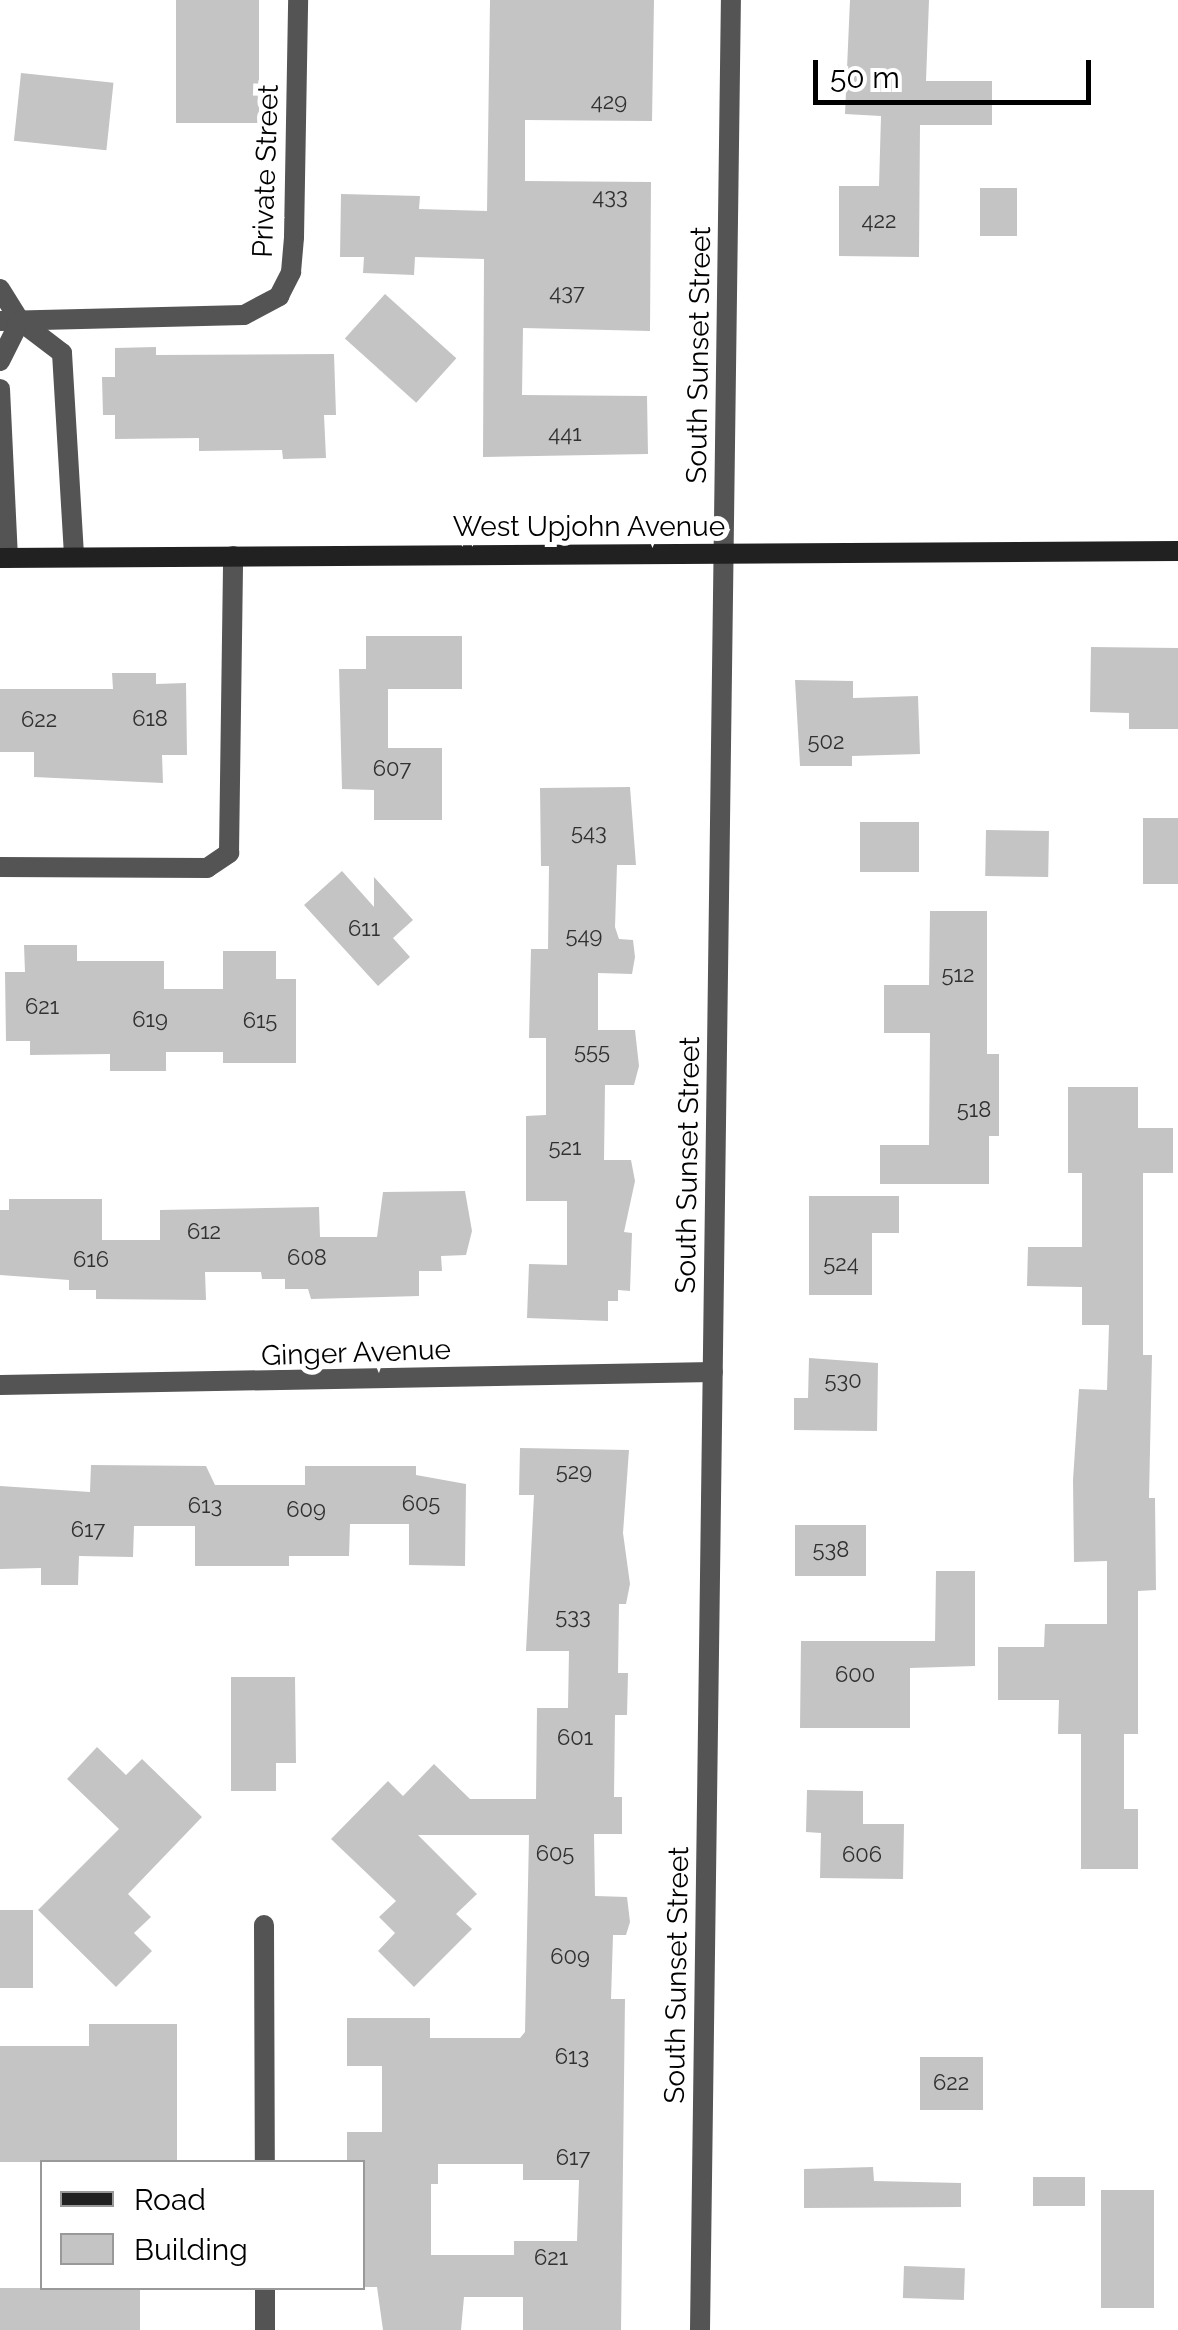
<!DOCTYPE html>
<style>
body{margin:0}
#map{position:relative;width:1178px;height:2330px;overflow:hidden;background:#fff;font-family:Raleway,sans-serif}
div>[style]{position:absolute}
[style*='--x']{left:calc(var(--x)*1px);top:calc(var(--y)*1px);width:calc(var(--w)*1px);rotate:calc(var(--a)*1deg)}
.building>*{inset:0;background:#c4c4c4;transform-origin:0 0}
.lane>*{height:20px;margin:-10px;padding:0 10px;transform-origin:10px;border-radius:10px;background:#545454}
.street>*{height:20px;margin:-10px;padding:0 10px;transform-origin:10px;border-radius:10px;background:#545454}
.secondary>*{height:20px;margin:-10px;padding:0 10px;transform-origin:10px;border-radius:10px;background:#212121}
span{translate:-50% -50%;white-space:nowrap;text-align:center;line-height:1.15;-webkit-text-stroke:10px #fff;paint-order:stroke}
.number-label{font-size:22px;color:#313131}
.number-label span{-webkit-text-stroke-width:0}
.street-label{font-size:28px;color:#000}
.legend{position:absolute;left:40px;top:2160px;width:325px;height:130px;box-sizing:border-box;background:#fff;border:2px solid #999;margin:0;padding:12px 18px;list-style:none;font-size:30px;color:#000}
.legend li{display:flex;align-items:center;gap:20px;height:50px}
.legend b{width:50px;border:2px solid #999}
.scale{position:absolute;left:813px;top:60px;width:278px;height:45px;box-sizing:border-box;border:5px solid #000;border-top:0;padding-left:12px;font-size:30px;line-height:35px;white-space:nowrap;color:#000;-webkit-text-stroke:8px #fff;paint-order:stroke}
</style>
<div id="map">
<div class="building">
<i style="left:176px;top:0;width:83px;height:123px"></i>
<i style="clip-path:polygon(490px 0,654px 0,652px 121px,525px 120px,525px 181px,651px 182px,650px 331px,523px 328px,522px 395px,647px 396px,648px 454px,483px 457px,484px 259px,415px 257px,414px 275px,363px 273px,364px 257px,340px 257px,341px 194px,420px 196px,419px 209px,487px 211px)"></i>
<i style="clip-path:polygon(850px 0,929px 0,926px 81px,992px 81px,992px 125px,920px 125px,919px 257px,839px 256px,839px 186px,879px 186px,881px 116px,845px 114px)"></i>
<i style="left:21px;top:73px;width:93px;height:68px;rotate:6deg"></i>
<i style="left:980px;top:188px;width:37px;height:48px"></i>
<i style="left:385px;top:294px;width:96px;height:60px;rotate:42deg"></i>
<i style="clip-path:polygon(156px 347px,156px 355px,334px 354px,336px 415px,324px 415px,326px 458px,283px 459px,282px 450px,199px 451px,199px 438px,115px 439px,115px 415px,103px 415px,102px 377px,115px 377px,115px 348px)"></i>
<i style="clip-path:polygon(366px 636px,462px 636px,462px 689px,388px 689px,388px 748px,442px 748px,442px 820px,374px 820px,374px 790px,342px 789px,339px 669px,366px 669px)"></i>
<i style="clip-path:polygon(1091px 647px,1178px 648px,1178px 729px,1129px 729px,1129px 713px,1090px 712px)"></i>
<i style="clip-path:polygon(112px 673px,156px 673px,156px 684px,186px 683px,187px 755px,162px 755px,163px 783px,34px 777px,34px 752px,0 752px,0 689px,113px 689px)"></i>
<i style="clip-path:polygon(795px 680px,853px 681px,853px 698px,918px 696px,920px 754px,852px 756px,852px 766px,800px 766px)"></i>
<i style="clip-path:polygon(630px 787px,636px 865px,617px 865px,615px 927px,619px 939px,633px 940px,635px 957px,632px 974px,598px 973px,598px 1030px,635px 1030px,639px 1066px,634px 1085px,605px 1085px,604px 1160px,631px 1160px,635px 1181px,624px 1232px,632px 1233px,630px 1291px,618px 1290px,618px 1301px,608px 1301px,608px 1321px,527px 1318px,529px 1264px,567px 1265px,567px 1201px,526px 1201px,526px 1116px,546px 1115px,546px 1038px,529px 1038px,531px 949px,548px 949px,549px 866px,541px 866px,540px 788px)"></i>
<i style="left:1143px;top:818px;width:35px;height:66px"></i>
<i style="left:860px;top:822px;width:59px;height:50px"></i>
<i style="left:986px;top:830px;width:63px;height:46px;rotate:1deg"></i>
<i style="clip-path:polygon(342px 871px,374px 907px,374px 877px,413px 920px,393px 938px,410px 957px,378px 986px,304px 905px)"></i>
<i style="clip-path:polygon(930px 911px,987px 911px,987px 1054px,999px 1054px,999px 1136px,989px 1136px,989px 1184px,880px 1184px,880px 1145px,929px 1145px,930px 1033px,884px 1033px,884px 985px,929px 985px)"></i>
<i style="clip-path:polygon(24px 945px,77px 945px,77px 961px,164px 961px,164px 989px,223px 989px,223px 951px,276px 951px,276px 979px,296px 979px,296px 1063px,223px 1063px,223px 1052px,166px 1052px,166px 1071px,110px 1071px,110px 1054px,30px 1055px,30px 1041px,6px 1041px,5px 972px,25px 972px)"></i>
<i style="clip-path:polygon(1068px 1087px,1138px 1087px,1138px 1128px,1173px 1128px,1173px 1173px,1143px 1173px,1143px 1355px,1152px 1355px,1149px 1498px,1155px 1498px,1156px 1590px,1138px 1591px,1138px 1734px,1124px 1734px,1124px 1809px,1138px 1809px,1138px 1869px,1081px 1869px,1081px 1734px,1058px 1734px,1059px 1700px,998px 1700px,998px 1647px,1044px 1647px,1045px 1624px,1107px 1624px,1107px 1561px,1074px 1562px,1073px 1480px,1079px 1389px,1107px 1390px,1109px 1325px,1082px 1325px,1082px 1287px,1027px 1286px,1028px 1247px,1082px 1247px,1082px 1173px,1068px 1173px)"></i>
<i style="clip-path:polygon(465px 1191px,472px 1231px,466px 1255px,441px 1256px,442px 1271px,419px 1271px,419px 1296px,311px 1299px,308px 1289px,285px 1289px,285px 1279px,262px 1279px,261px 1272px,205px 1272px,206px 1300px,96px 1299px,96px 1290px,69px 1290px,69px 1280px,0 1275px,0 1210px,9px 1210px,9px 1199px,102px 1199px,102px 1240px,160px 1240px,160px 1210px,319px 1207px,320px 1237px,377px 1237px,383px 1192px)"></i>
<i style="clip-path:polygon(809px 1196px,899px 1196px,899px 1233px,872px 1233px,872px 1295px,809px 1295px)"></i>
<i style="clip-path:polygon(809px 1358px,878px 1363px,877px 1431px,794px 1430px,794px 1398px,808px 1398px)"></i>
<i style="clip-path:polygon(evenodd,520px 1448px,629px 1450px,623px 1533px,630px 1584px,626px 1604px,619px 1604px,618px 1673px,628px 1673px,627px 1715px,615px 1715px,614px 1797px,622px 1797px,622px 1834px,594px 1834px,595px 1896px,627px 1897px,630px 1922px,626px 1935px,613px 1935px,611px 1999px,625px 1999px,621px 2330px,523px 2330px,523px 2297px,464px 2297px,461px 2330px,383px 2330px,377px 2287px,362px 2287px,362px 2162px,347px 2162px,347px 2132px,382px 2132px,382px 2066px,347px 2066px,347px 2018px,430px 2018px,430px 2038px,520px 2038px,525px 2032px,529px 1835px,418px 1835px,477px 1894px,456px 1914px,472px 1929px,414px 1987px,378px 1951px,395px 1933px,379px 1917px,396px 1901px,331px 1839px,388px 1781px,403px 1796px,434px 1764px,470px 1799px,536px 1799px,537px 1708px,568px 1708px,569px 1651px,526px 1651px,534px 1495px,519px 1495px,520px 1448px,438px 2164px,523px 2164px,523px 2180px,579px 2180px,577px 2241px,514px 2241px,514px 2255px,431px 2255px,431px 2184px,438px 2184px,438px 2164px)"></i>
<i style="clip-path:polygon(91px 1465px,206px 1466px,215px 1485px,305px 1485px,305px 1466px,416px 1466px,416px 1475px,466px 1484px,465px 1566px,409px 1565px,409px 1524px,350px 1524px,349px 1556px,289px 1556px,289px 1566px,195px 1566px,195px 1526px,134px 1526px,133px 1557px,79px 1556px,78px 1585px,41px 1585px,41px 1568px,0 1569px,0 1486px,90px 1492px)"></i>
<i style="left:795px;top:1525px;width:71px;height:51px"></i>
<i style="clip-path:polygon(936px 1571px,975px 1571px,975px 1666px,910px 1668px,910px 1728px,800px 1728px,801px 1641px,935px 1641px)"></i>
<i style="clip-path:polygon(231px 1677px,295px 1677px,296px 1763px,276px 1763px,276px 1791px,231px 1791px)"></i>
<i style="clip-path:polygon(97px 1747px,126px 1775px,142px 1759px,202px 1817px,128px 1894px,151px 1917px,134px 1933px,152px 1951px,116px 1987px,38px 1910px,119px 1829px,67px 1779px)"></i>
<i style="clip-path:polygon(807px 1790px,863px 1791px,863px 1824px,904px 1824px,903px 1879px,820px 1878px,821px 1833px,806px 1832px)"></i>
<i style="left:0;top:1910px;width:33px;height:78px"></i>
<i style="clip-path:polygon(89px 2024px,177px 2024px,177px 2162px,0 2162px,0 2046px,89px 2046px)"></i>
<i style="left:920px;top:2057px;width:63px;height:53px"></i>
<i style="clip-path:polygon(873px 2167px,874px 2181px,961px 2183px,961px 2207px,804px 2208px,804px 2169px)"></i>
<i style="left:1033px;top:2177px;width:52px;height:29px"></i>
<i style="left:1101px;top:2190px;width:53px;height:118px"></i>
<i style="left:904px;top:2266px;width:61px;height:32px;rotate:2deg"></i>
<i style="left:0;top:2288px;width:140px;height:42px"></i>
</div>
<div class="lane">
<i style="--x:0;--y:321;--w:244;--a:-1.4"></i>
<i style="--x:244;--y:315;--w:40;--a:-28"></i>
<i style="--x:279;--y:296;--w:27;--a:-63"></i>
<i style="--x:291;--y:272;--w:35;--a:-85"></i>
<i style="--x:294;--y:237;--w:237;--a:-89"></i>
</div>
<div class="street">
<i style="--x:0;--y:289;--w:38;--a:58"></i>
<i style="--x:20;--y:321;--w:53;--a:37.3"></i>
<i style="--x:62;--y:353;--w:204;--a:86.6"></i>
<i style="--x:0;--y:361;--w:45;--a:-63.4"></i>
<i style="--x:0;--y:389;--w:169;--a:87.3"></i>
<i style="--x:0;--y:867;--w:207;--a:0.3"></i>
<i style="--x:207;--y:868;--w:27;--a:-34"></i>
<i style="--x:229;--y:853;--w:297;--a:-89.2"></i>
<i style="--x:0;--y:1385;--w:713;--a:-1.04"></i>
<i style="--x:264;--y:1925;--w:237;--a:89.8"></i>
<i style="--x:265;--y:2288;--w:42;--a:90"></i>
<i style="--x:700;--y:2330;--w:2330;--a:-89.24"></i>
</div>
<div class="secondary">
<i style="--x:0;--y:558;--w:1178;--a:-0.34"></i>
</div>
<div class="number-label">
<span style="left:609px;top:102px">429</span>
<span style="left:610px;top:197px">433</span>
<span style="left:879px;top:221px">422</span>
<span style="left:567px;top:293px">437</span>
<span style="left:565px;top:434px">441</span>
<span style="left:150px;top:719px">618</span>
<span style="left:39px;top:720px">622</span>
<span style="left:826px;top:742px">502</span>
<span style="left:392px;top:769px">607</span>
<span style="left:589px;top:833px">543</span>
<span style="left:364px;top:929px">611</span>
<span style="left:584px;top:936px">549</span>
<span style="left:958px;top:975px">512</span>
<span style="left:42px;top:1007px">621</span>
<span style="left:150px;top:1020px">619</span>
<span style="left:260px;top:1021px">615</span>
<span style="left:592px;top:1052px">555</span>
<span style="left:974px;top:1110px">518</span>
<span style="left:565px;top:1148px">521</span>
<span style="left:204px;top:1232px">612</span>
<span style="left:307px;top:1258px">608</span>
<span style="left:91px;top:1260px">616</span>
<span style="left:841px;top:1264px">524</span>
<span style="left:843px;top:1381px">530</span>
<span style="left:574px;top:1472px">529</span>
<span style="left:421px;top:1504px">605</span>
<span style="left:205px;top:1506px">613</span>
<span style="left:306px;top:1510px">609</span>
<span style="left:88px;top:1530px">617</span>
<span style="left:831px;top:1550px">538</span>
<span style="left:573px;top:1617px">533</span>
<span style="left:855px;top:1675px">600</span>
<span style="left:575px;top:1738px">601</span>
<span style="left:555px;top:1854px">605</span>
<span style="left:862px;top:1855px">606</span>
<span style="left:570px;top:1957px">609</span>
<span style="left:572px;top:2057px">613</span>
<span style="left:951px;top:2083px">622</span>
<span style="left:573px;top:2158px">617</span>
<span style="left:551px;top:2258px">621</span>
</div>
<div class="street-label">
<span style="left:266px;top:171px;rotate:-88deg">Private Street</span>
<span style="left:699px;top:355px;rotate:-89deg">South Sunset Street</span>
<span style="left:589px;top:527px">West Upjohn Avenue</span>
<span style="left:688px;top:1165px;rotate:-89deg">South Sunset Street</span>
<span style="left:356px;top:1353px;rotate:-2deg">Ginger Avenue</span>
<span style="left:677px;top:1975px;rotate:-89deg">South Sunset Street</span>
</div>
<ul class="legend">
<li><b style="height:12px;background:#212121"></b>Road</li>
<li><b style="height:28px;background:#c4c4c4"></b>Building</li>
</ul>
<div class="scale">50 m</div>
</div>
